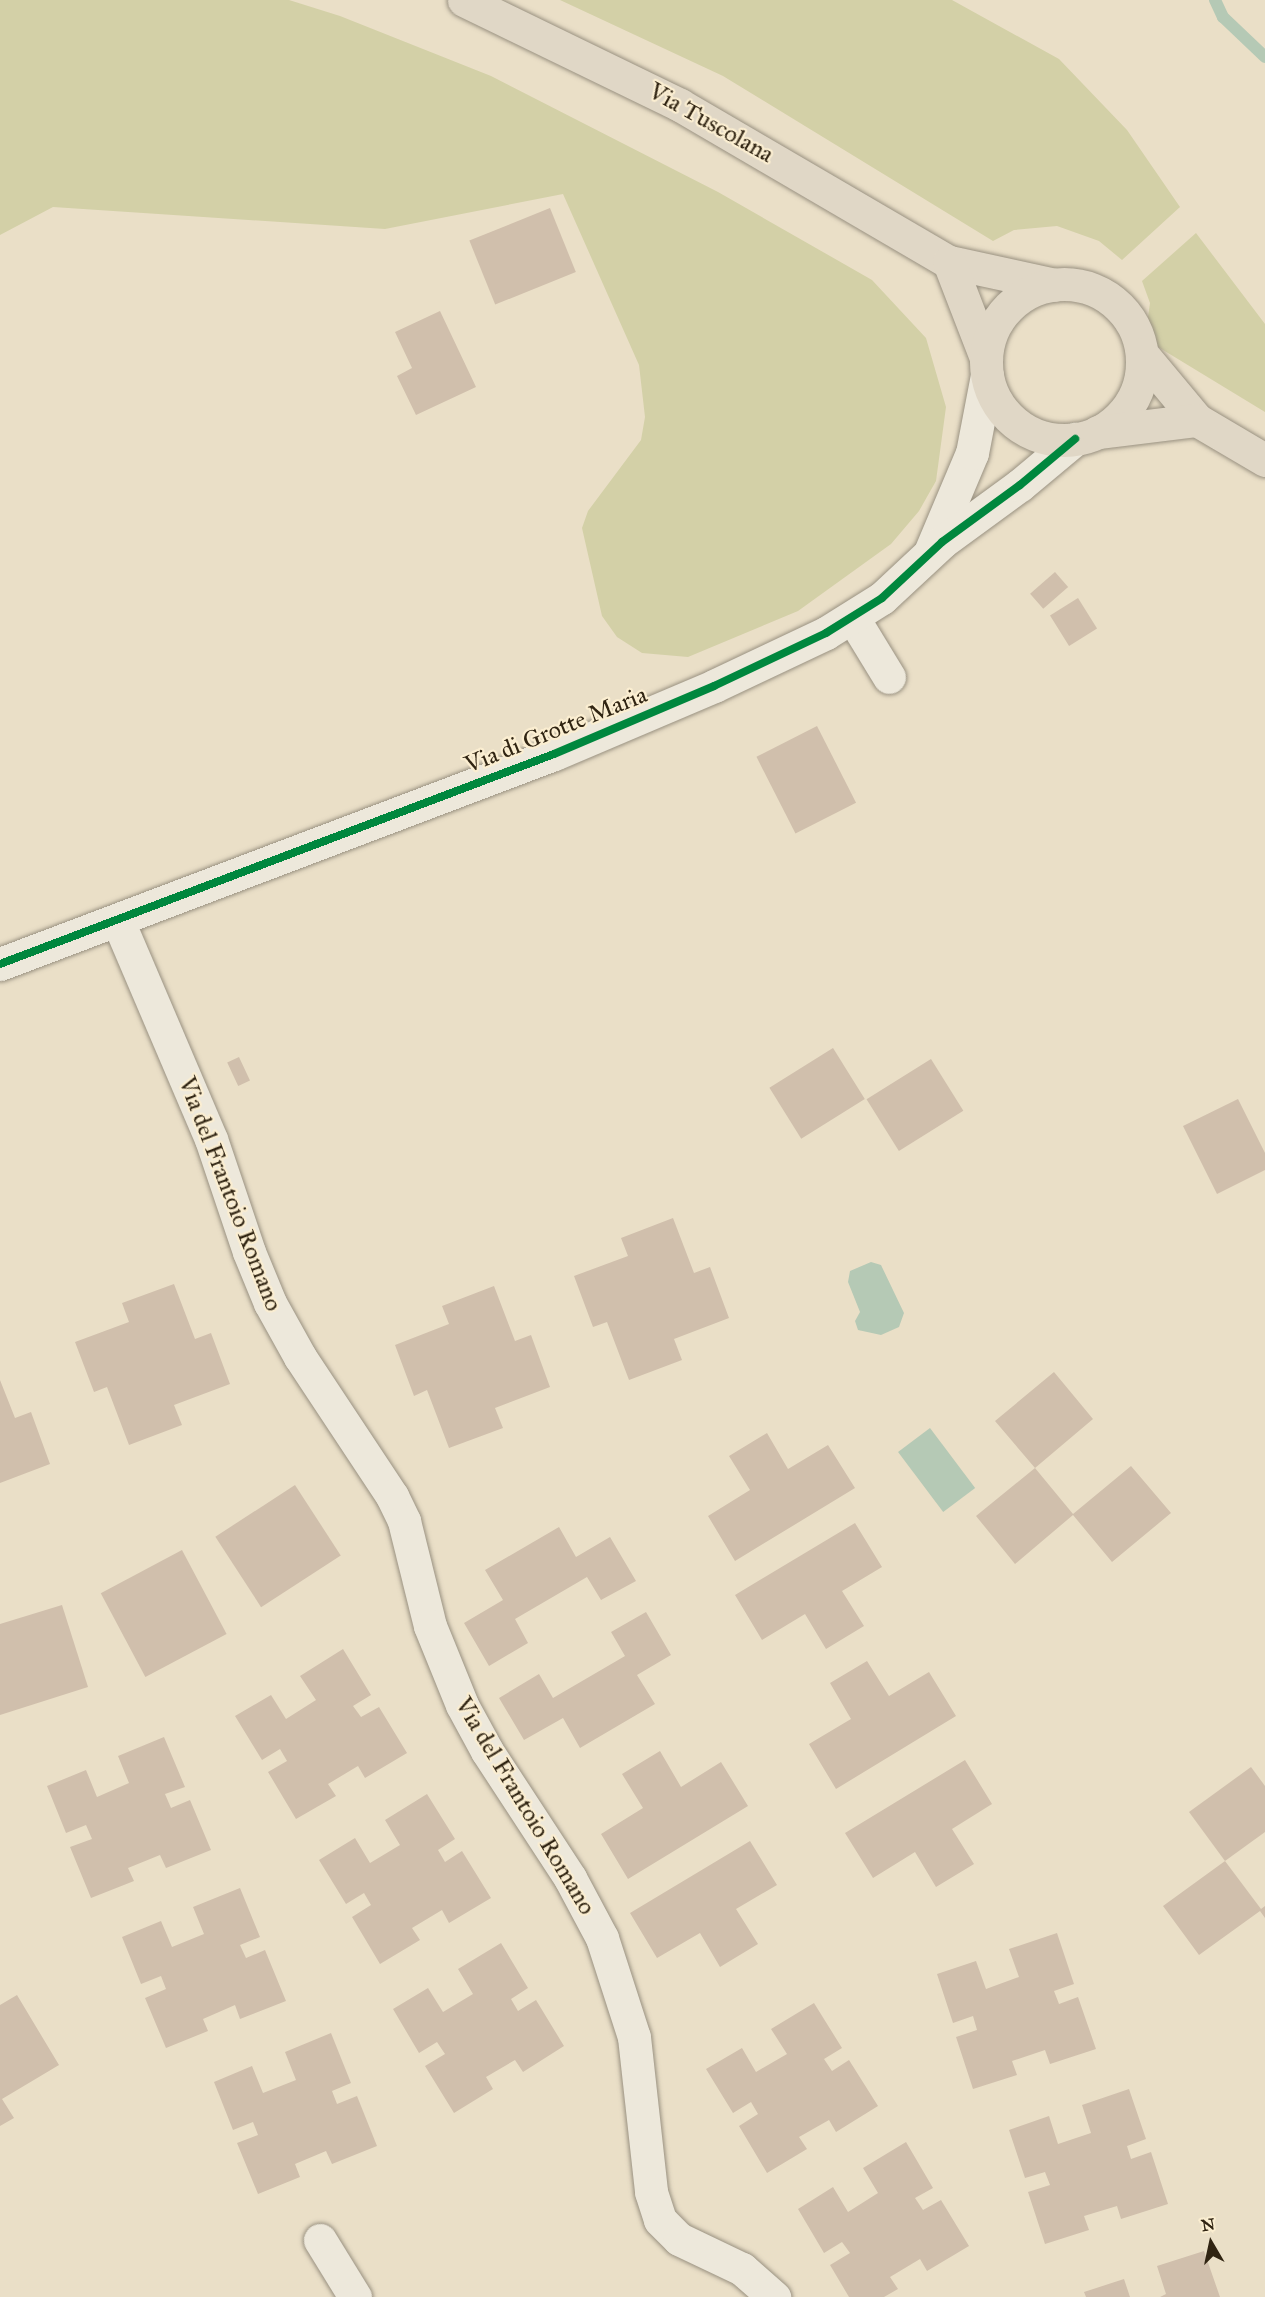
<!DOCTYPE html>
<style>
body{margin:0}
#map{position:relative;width:1265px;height:2297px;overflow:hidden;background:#eadfc7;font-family:"IM FELL Great Primer",serif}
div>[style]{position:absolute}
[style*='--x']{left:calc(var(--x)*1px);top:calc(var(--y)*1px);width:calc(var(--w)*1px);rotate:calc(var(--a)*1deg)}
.green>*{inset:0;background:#d3d0a7}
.water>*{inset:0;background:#b5c9b5;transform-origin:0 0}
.stream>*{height:12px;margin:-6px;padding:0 6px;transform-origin:6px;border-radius:6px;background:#b5c9b5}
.building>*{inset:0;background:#d0bfac;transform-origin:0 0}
.roads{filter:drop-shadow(0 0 2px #999181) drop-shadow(0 0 2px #999181)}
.minor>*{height:33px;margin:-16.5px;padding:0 16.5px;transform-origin:16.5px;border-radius:16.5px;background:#ede8db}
.major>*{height:33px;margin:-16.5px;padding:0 16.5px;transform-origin:16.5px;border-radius:16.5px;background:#e0d7c6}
.major>.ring{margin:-16.5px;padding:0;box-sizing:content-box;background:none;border:33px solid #e0d7c6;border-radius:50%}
.cycleway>*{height:8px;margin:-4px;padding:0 4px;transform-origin:4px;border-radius:4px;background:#00873e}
span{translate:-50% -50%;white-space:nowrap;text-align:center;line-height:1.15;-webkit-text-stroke:4.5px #fbeed1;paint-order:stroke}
.street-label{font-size:24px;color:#302412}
.north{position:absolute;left:1181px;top:2213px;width:60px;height:60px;-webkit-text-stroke:4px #fbeed1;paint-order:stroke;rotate:351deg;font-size:16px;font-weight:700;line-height:24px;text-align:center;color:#302412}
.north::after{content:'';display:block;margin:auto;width:21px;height:27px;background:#302412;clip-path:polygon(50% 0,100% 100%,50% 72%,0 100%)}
</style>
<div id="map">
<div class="green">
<i style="clip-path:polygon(0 0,289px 0,340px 16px,491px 76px,718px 192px,872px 280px,926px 338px,946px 407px,936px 481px,919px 511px,891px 544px,798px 611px,688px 657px,642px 653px,617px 637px,602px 616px,582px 528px,588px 511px,641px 440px,645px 417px,639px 365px,563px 194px,385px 229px,53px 207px,0 235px)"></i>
<i style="clip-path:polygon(560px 0,952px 0,1059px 59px,1127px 130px,1180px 207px,1122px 260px,1099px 241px,1057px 226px,1014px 230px,993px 241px,723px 76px)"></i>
<i style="clip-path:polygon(1196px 233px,1265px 324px,1265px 412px,1145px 339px,1150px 303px,1142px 281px)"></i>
</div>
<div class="water">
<i style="clip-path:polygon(871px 1262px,881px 1265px,904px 1313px,899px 1327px,881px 1335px,858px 1330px,855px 1321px,860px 1312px,848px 1282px,850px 1271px)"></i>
<i style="left:930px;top:1428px;width:75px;height:40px;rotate:53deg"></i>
</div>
<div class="stream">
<i style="--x:1215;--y:0;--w:19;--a:65"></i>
<i style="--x:1223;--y:17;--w:58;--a:43.6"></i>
</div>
<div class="building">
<i style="left:550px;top:208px;width:69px;height:87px;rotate:68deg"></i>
<i style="clip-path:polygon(440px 311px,476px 387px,416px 415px,397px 376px,412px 368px,395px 332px)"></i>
<i style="left:1055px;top:572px;width:20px;height:33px;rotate:49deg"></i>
<i style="left:1078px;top:598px;width:36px;height:33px;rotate:58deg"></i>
<i style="left:817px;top:726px;width:86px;height:68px;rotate:63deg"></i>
<i style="left:833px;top:1048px;width:60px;height:75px;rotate:58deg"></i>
<i style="left:239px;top:1057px;width:26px;height:13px;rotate:65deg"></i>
<i style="left:931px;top:1059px;width:61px;height:76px;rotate:58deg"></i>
<i style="clip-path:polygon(1238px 1099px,1265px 1153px,1265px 1170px,1217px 1194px,1183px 1126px)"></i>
<i style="clip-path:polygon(673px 1218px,694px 1273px,710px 1267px,729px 1318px,674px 1339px,682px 1360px,629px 1380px,607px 1322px,593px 1327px,574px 1276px,628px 1256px,621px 1238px)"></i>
<i style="clip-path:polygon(174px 1284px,195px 1339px,211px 1333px,230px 1384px,174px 1405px,182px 1425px,129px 1445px,107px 1387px,94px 1392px,75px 1342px,129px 1322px,122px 1303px)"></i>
<i style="clip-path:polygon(494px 1286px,515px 1341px,531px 1335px,550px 1387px,495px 1408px,503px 1428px,449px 1448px,427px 1390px,414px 1396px,395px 1345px,449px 1324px,442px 1306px)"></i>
<i style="clip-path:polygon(1054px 1372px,1093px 1419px,1035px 1468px,1073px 1514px,1131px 1466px,1171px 1513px,1112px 1562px,1073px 1515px,1015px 1564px,976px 1516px,1035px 1468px,995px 1421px)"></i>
<i style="clip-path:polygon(0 1380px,15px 1418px,31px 1412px,50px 1464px,0 1483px)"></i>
<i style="clip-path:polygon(767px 1433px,788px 1469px,828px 1445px,855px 1488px,735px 1561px,708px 1516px,750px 1490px,729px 1456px)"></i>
<i style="left:295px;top:1485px;width:84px;height:95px;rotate:57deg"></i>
<i style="clip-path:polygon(855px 1523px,882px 1567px,842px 1591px,864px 1626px,826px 1649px,805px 1614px,762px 1640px,735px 1595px)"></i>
<i style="clip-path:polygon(559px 1527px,576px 1557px,610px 1537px,636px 1581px,601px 1600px,587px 1577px,515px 1619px,528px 1643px,489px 1666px,464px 1623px,503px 1600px,485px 1570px)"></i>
<i style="left:182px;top:1550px;width:95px;height:92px;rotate:62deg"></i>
<i style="clip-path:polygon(62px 1605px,88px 1687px,0 1715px,0 1624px)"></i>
<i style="clip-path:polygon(646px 1612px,671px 1655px,637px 1675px,655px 1704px,580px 1748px,563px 1718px,524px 1740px,499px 1698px,539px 1674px,553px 1698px,625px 1656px,611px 1632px)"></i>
<i style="clip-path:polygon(343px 1649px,371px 1695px,353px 1706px,361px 1717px,379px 1707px,407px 1753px,365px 1778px,358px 1766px,328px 1784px,336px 1796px,296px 1819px,268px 1772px,287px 1761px,280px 1749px,262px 1760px,235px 1716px,271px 1695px,286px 1719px,316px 1700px,300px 1676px)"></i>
<i style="clip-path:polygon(867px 1661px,889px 1696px,929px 1672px,956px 1716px,836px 1789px,809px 1744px,851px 1719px,830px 1683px)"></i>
<i style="clip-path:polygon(164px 1737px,185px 1787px,165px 1794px,171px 1808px,190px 1800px,211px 1850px,166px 1868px,160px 1855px,128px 1868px,134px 1881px,91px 1898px,70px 1847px,92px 1839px,86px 1825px,66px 1833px,47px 1786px,86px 1770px,97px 1797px,129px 1783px,118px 1756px)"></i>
<i style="clip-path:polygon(660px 1751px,681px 1787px,721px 1762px,748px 1806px,628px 1879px,601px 1834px,643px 1808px,622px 1774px)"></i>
<i style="clip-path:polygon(965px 1760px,992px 1804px,952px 1829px,974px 1864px,936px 1887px,915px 1852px,873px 1878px,845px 1833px)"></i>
<i style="clip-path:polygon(1251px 1767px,1265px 1786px,1265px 1832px,1225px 1861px,1189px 1812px)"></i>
<i style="clip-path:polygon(427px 1794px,455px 1839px,438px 1850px,445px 1862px,462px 1851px,491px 1898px,449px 1923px,442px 1910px,412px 1928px,420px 1940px,380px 1964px,352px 1917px,371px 1905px,364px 1893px,346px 1904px,319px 1860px,355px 1838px,370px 1863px,400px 1845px,385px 1820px)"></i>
<i style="clip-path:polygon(750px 1841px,777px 1885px,736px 1909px,758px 1944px,720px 1967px,700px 1933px,657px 1958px,630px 1913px)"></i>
<i style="clip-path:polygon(1225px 1861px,1261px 1909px,1265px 1906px,1265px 1918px,1260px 1911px,1199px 1955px,1163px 1906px)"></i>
<i style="clip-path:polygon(240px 1888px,260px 1937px,240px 1945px,246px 1958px,265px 1950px,286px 2001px,240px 2019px,235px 2005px,203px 2019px,208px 2031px,166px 2048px,145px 1998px,166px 1989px,161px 1976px,141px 1984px,122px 1937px,161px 1921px,172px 1947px,204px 1934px,193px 1907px)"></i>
<i style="clip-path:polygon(1057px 1933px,1074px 1984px,1054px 1991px,1059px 2004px,1078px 1997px,1096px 2049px,1050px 2064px,1045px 2050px,1012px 2061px,1017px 2075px,973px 2089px,956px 2037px,977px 2030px,973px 2016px,953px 2023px,937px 1974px,976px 1961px,986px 1989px,1019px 1977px,1009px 1949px)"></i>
<i style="clip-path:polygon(501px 1943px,528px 1988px,511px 1999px,518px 2011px,536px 2000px,564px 2046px,523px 2072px,515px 2060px,486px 2077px,493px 2089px,454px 2113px,425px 2066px,445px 2054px,437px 2042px,419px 2053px,393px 2009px,428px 1988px,443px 2012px,473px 1994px,458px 1969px)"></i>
<i style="clip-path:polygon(17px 1995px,59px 2065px,2px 2099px,14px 2118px,0 2126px,0 2005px)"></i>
<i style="clip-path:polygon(814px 2003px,842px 2048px,824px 2059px,832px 2071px,849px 2060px,878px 2106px,836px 2132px,829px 2120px,799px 2137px,807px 2149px,767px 2173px,739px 2126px,758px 2114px,751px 2102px,733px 2113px,706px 2069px,742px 2048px,756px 2072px,787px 2054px,771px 2029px)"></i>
<i style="clip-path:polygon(331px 2033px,351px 2083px,332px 2091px,337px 2104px,357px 2096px,377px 2146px,332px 2164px,326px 2151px,295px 2164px,300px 2177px,258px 2194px,237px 2143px,258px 2135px,253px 2122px,233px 2130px,214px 2082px,252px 2066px,263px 2093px,296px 2080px,285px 2052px)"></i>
<i style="clip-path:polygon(1129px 2089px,1146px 2139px,1127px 2146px,1131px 2159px,1151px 2152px,1168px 2204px,1121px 2219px,1117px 2206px,1084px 2216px,1089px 2230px,1045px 2244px,1028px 2192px,1050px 2185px,1045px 2172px,1025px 2178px,1009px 2130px,1049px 2116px,1058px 2144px,1091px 2133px,1082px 2105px)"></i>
<i style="clip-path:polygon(906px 2142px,933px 2188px,915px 2198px,923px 2210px,941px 2200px,969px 2246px,927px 2271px,920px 2259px,890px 2277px,898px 2289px,884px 2297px,849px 2297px,830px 2265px,850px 2253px,842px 2242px,824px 2253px,798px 2209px,833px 2187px,848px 2212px,878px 2193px,863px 2168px)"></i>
<i style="clip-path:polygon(1204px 2251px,1220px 2297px,1160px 2297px,1166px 2294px,1157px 2266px)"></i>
<i style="clip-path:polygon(1124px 2279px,1130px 2297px,1086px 2297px,1084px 2292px)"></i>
</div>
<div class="roads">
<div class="minor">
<i style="--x:931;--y:550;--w:105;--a:-67.1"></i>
<i style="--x:972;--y:453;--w:79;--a:-79.1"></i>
<i style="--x:853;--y:618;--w:69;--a:58.6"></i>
<i style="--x:118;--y:921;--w:237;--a:66.9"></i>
<i style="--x:211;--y:1139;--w:119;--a:71.4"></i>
<i style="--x:249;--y:1252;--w:55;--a:67.6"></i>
<i style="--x:270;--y:1303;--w:62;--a:60.9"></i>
<i style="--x:300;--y:1357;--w:167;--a:56.5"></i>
<i style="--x:392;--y:1496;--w:28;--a:64"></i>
<i style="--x:404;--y:1521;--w:108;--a:76.1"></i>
<i style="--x:430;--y:1626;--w:85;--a:67.9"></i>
<i style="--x:462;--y:1705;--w:52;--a:61.5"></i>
<i style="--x:487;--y:1751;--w:152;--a:56.8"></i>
<i style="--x:570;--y:1878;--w:68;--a:61.9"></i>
<i style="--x:602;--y:1938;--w:104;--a:72.1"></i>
<i style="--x:634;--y:2037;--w:156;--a:83.7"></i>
<i style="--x:651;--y:2192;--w:29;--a:72"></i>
<i style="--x:660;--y:2220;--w:27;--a:45"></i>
<i style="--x:679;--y:2239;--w:70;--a:25.5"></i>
<i style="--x:742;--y:2269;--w:43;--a:41.2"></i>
<i style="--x:0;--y:964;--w:592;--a:-20.76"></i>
<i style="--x:554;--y:754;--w:174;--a:-23"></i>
<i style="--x:714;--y:686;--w:124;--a:-25.3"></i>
<i style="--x:826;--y:633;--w:66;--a:-32"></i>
<i style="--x:882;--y:598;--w:82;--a:-43"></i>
<i style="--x:942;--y:542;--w:97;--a:-36.2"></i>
<i style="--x:1020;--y:485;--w:72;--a:-39.9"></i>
<i style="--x:320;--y:2240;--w:67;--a:58.4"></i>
</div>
<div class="major">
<i style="--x:464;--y:0;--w:240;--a:25.9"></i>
<i style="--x:680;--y:105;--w:311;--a:30.3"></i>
<i style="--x:949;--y:262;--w:108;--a:12.2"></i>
<i style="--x:949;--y:262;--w:103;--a:68.9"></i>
<i class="ring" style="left:986px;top:284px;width:123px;height:123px"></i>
<i style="--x:1142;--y:354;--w:86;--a:50.2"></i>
<i style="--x:1197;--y:420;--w:79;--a:30.5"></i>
<i style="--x:1098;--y:432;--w:100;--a:-6.9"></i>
</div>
</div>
<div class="cycleway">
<i style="--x:0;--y:964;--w:592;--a:-20.76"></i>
<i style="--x:554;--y:754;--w:174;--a:-23"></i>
<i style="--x:714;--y:686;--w:124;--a:-25.3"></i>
<i style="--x:826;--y:633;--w:66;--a:-32"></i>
<i style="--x:882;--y:598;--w:82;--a:-43"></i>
<i style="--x:942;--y:542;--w:97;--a:-36.2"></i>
<i style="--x:1020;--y:485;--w:72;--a:-39.9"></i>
</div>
<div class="street-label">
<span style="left:711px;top:123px;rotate:29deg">Via Tuscolana</span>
<span style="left:556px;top:730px;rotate:-22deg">Via di Grotte Maria</span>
<span style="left:230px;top:1194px;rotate:69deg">Via del Frantoio Romano</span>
<span style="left:525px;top:1806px;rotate:59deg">Via del Frantoio Romano</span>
</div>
<div class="north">N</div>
</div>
